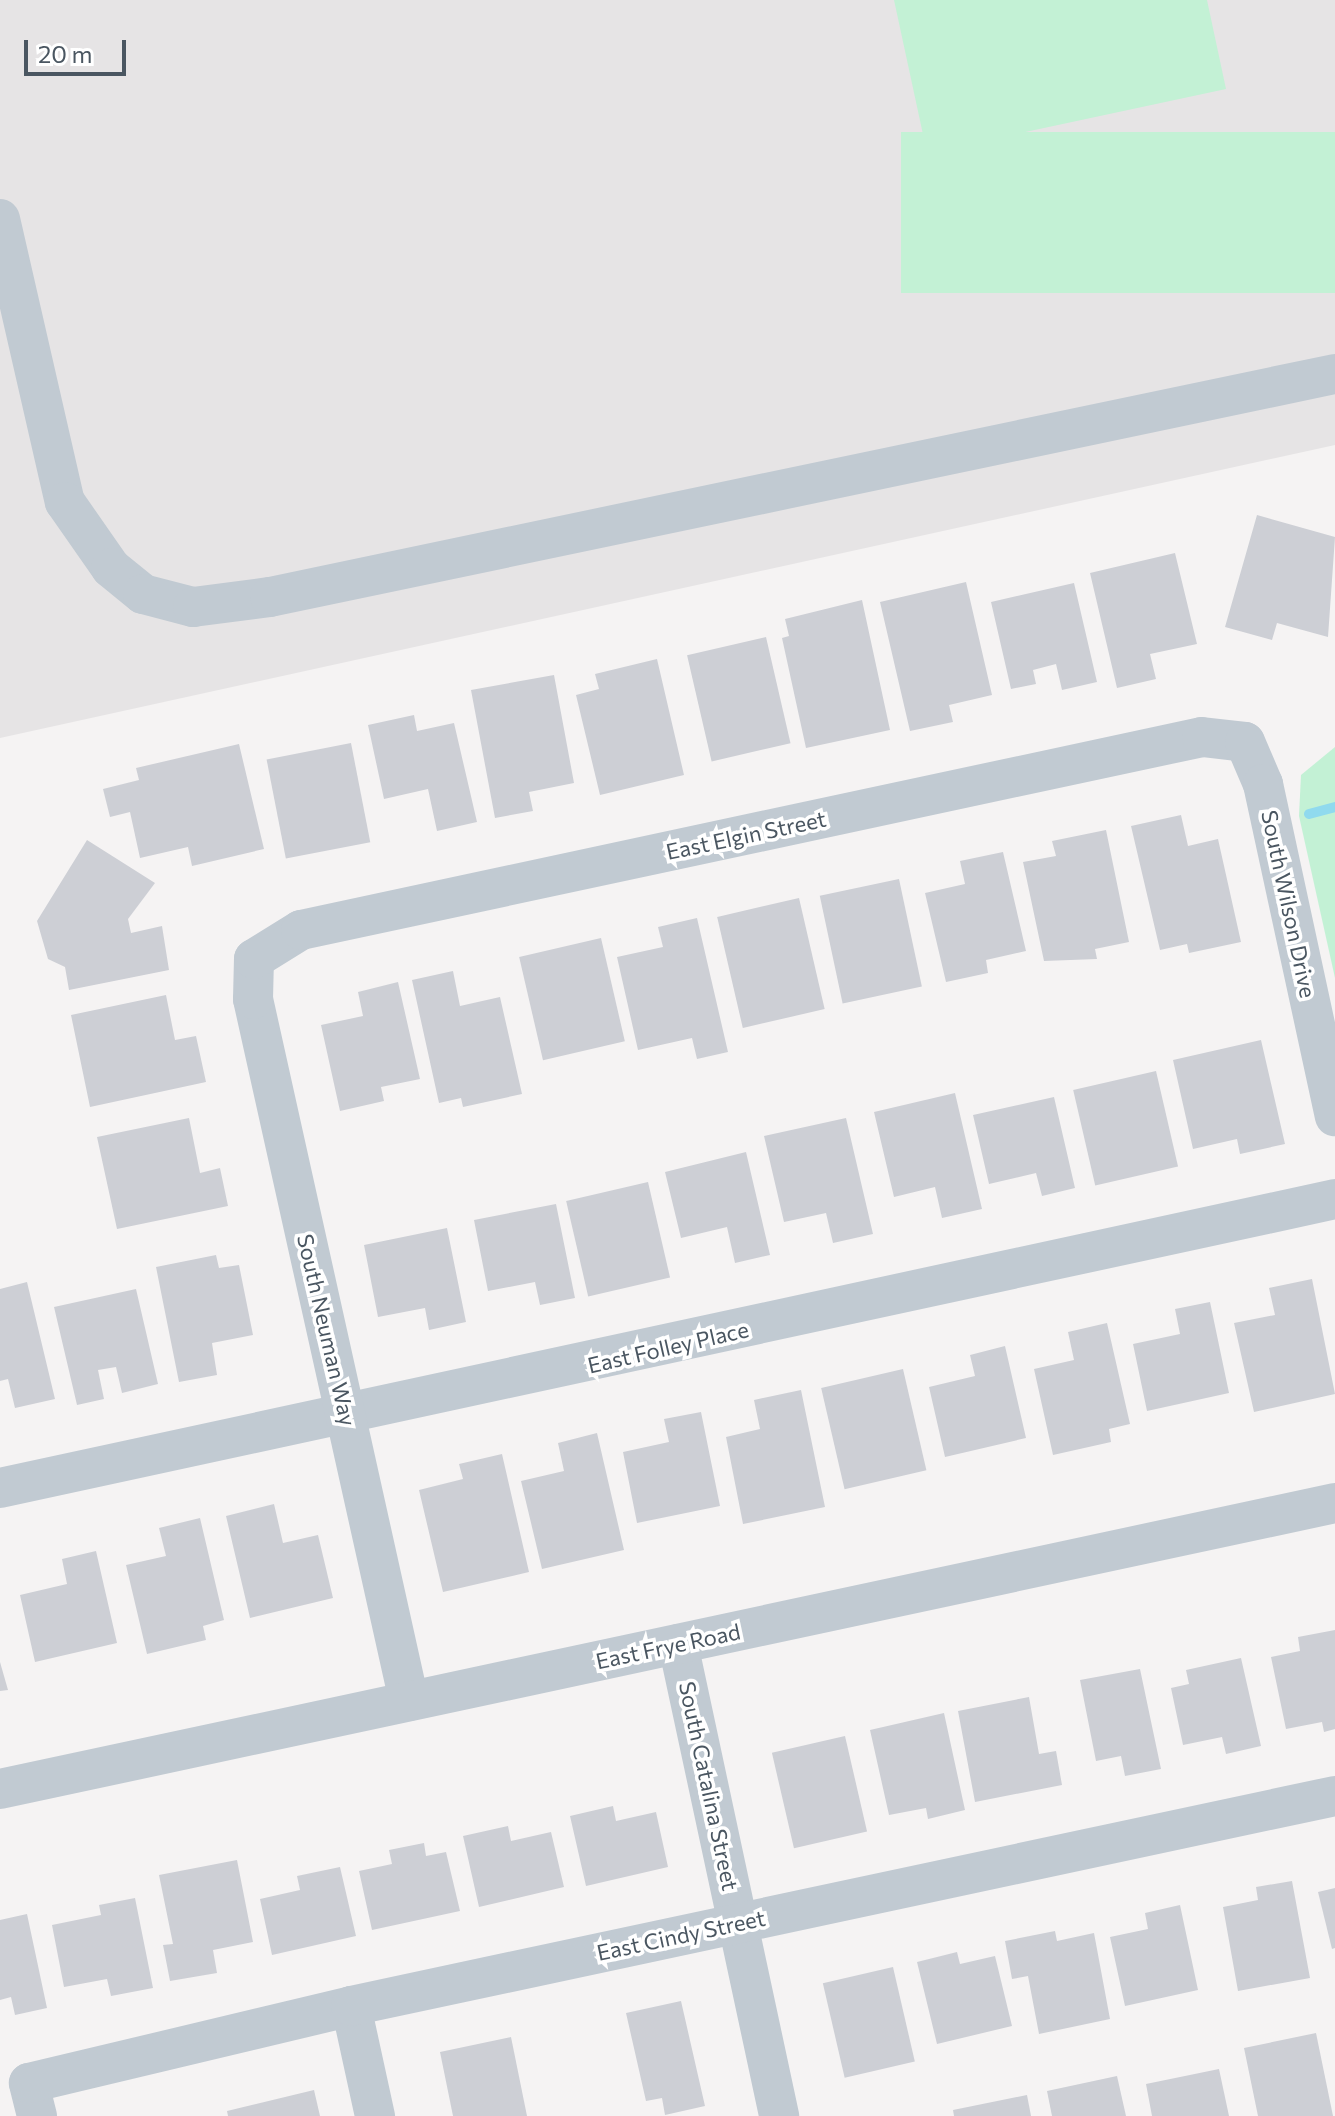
<!DOCTYPE html>
<style>
body{margin:0}
#map{position:relative;width:1335px;height:2116px;overflow:hidden;background:#f5f3f3;font-family:Commissioner,sans-serif}
div>[style]{position:absolute}
[style*='--x']{left:calc(var(--x)*1px);top:calc(var(--y)*1px);width:calc(var(--w)*1px);rotate:calc(var(--a)*1deg)}
.education>*{inset:0;background:#e6e4e5}
.green>*{inset:0;background:#c3f1d5;transform-origin:0 0}
.stream>*{height:10px;margin:-5px;padding:0 5px;transform-origin:5px;border-radius:5px;background:#90daee}
.building>*{inset:0;background:#cdcfd5;transform-origin:0 0}
.street>*{height:40px;margin:-20px;padding:0 20px;transform-origin:20px;border-radius:20px;background:#c1cad2}
span{translate:-50% -50%;white-space:nowrap;text-align:center;line-height:1.15;-webkit-text-stroke:7px #fff;paint-order:stroke}
.street-label{font-size:22px;color:#4a5661}
.scale{position:absolute;left:24px;top:40px;width:102px;height:36px;box-sizing:border-box;border:4px solid #4a5661;border-top:0;padding-left:10px;font-size:24px;line-height:28px;white-space:nowrap;color:#4a5661;-webkit-text-stroke:6px #fff;paint-order:stroke}
</style>
<div id="map">
<div class="education">
<i style="clip-path:polygon(0 0,1335px 0,1335px 445px,0 738px)"></i>
</div>
<div class="green">
<i style="clip-path:polygon(894px 0,1207px 0,1226px 89px,927px 153px)"></i>
<i style="left:1335px;top:132px;width:161px;height:434px;rotate:90deg"></i>
<i style="clip-path:polygon(1335px 747px,1335px 978px,1299px 816px,1301px 775px)"></i>
</div>
<div class="stream">
<i style="--x:1309;--y:814;--w:27;--a:-15"></i>
</div>
<div class="building">
<i style="clip-path:polygon(1257px 515px,1335px 537px,1328px 637px,1277px 623px,1272px 640px,1225px 627px)"></i>
<i style="clip-path:polygon(1175px 553px,1197px 644px,1150px 654px,1156px 679px,1117px 688px,1090px 573px)"></i>
<i style="clip-path:polygon(966px 582px,992px 695px,949px 705px,953px 722px,910px 731px,880px 602px)"></i>
<i style="clip-path:polygon(1074px 583px,1097px 682px,1062px 690px,1056px 664px,1033px 670px,1036px 684px,1011px 689px,991px 602px)"></i>
<i style="clip-path:polygon(862px 600px,890px 730px,806px 748px,782px 638px,789px 636px,785px 619px)"></i>
<i style="left:766px;top:637px;width:109px;height:81px;rotate:77deg"></i>
<i style="clip-path:polygon(657px 659px,684px 775px,600px 795px,576px 695px,599px 689px,595px 674px)"></i>
<i style="clip-path:polygon(554px 675px,574px 783px,529px 792px,533px 811px,495px 818px,471px 690px)"></i>
<i style="clip-path:polygon(414px 715px,417px 731px,454px 723px,477px 822px,437px 831px,428px 789px,384px 799px,368px 725px)"></i>
<i style="left:351px;top:743px;width:101px;height:86px;rotate:79deg"></i>
<i style="clip-path:polygon(239px 744px,264px 849px,192px 866px,188px 847px,140px 858px,130px 812px,110px 817px,103px 789px,139px 780px,136px 768px)"></i>
<i style="clip-path:polygon(1181px 815px,1188px 846px,1218px 839px,1241px 942px,1189px 953px,1187px 944px,1160px 950px,1131px 826px)"></i>
<i style="clip-path:polygon(1106px 830px,1129px 942px,1095px 949px,1097px 959px,1044px 961px,1023px 862px,1056px 856px,1052px 841px)"></i>
<i style="clip-path:polygon(87px 840px,155px 883px,128px 919px,131px 933px,162px 926px,169px 970px,69px 990px,65px 967px,48px 959px,37px 921px)"></i>
<i style="clip-path:polygon(1003px 852px,1026px 951px,986px 960px,988px 973px,946px 982px,925px 893px,965px 884px,960px 861px)"></i>
<i style="left:899px;top:879px;width:110px;height:81px;rotate:78deg"></i>
<i style="left:799px;top:898px;width:114px;height:84px;rotate:77deg"></i>
<i style="clip-path:polygon(697px 918px,728px 1052px,697px 1059px,692px 1038px,638px 1050px,617px 957px,663px 947px,658px 927px)"></i>
<i style="left:601px;top:938px;width:106px;height:84px;rotate:77deg"></i>
<i style="clip-path:polygon(453px 971px,460px 1006px,500px 997px,522px 1094px,463px 1107px,461px 1098px,439px 1103px,412px 980px)"></i>
<i style="clip-path:polygon(398px 982px,420px 1079px,381px 1087px,384px 1101px,340px 1111px,321px 1025px,363px 1016px,358px 992px)"></i>
<i style="clip-path:polygon(166px 995px,175px 1040px,196px 1036px,206px 1082px,90px 1107px,71px 1015px)"></i>
<i style="clip-path:polygon(1261px 1040px,1285px 1144px,1240px 1154px,1237px 1139px,1193px 1149px,1173px 1060px)"></i>
<i style="left:1156px;top:1071px;width:98px;height:85px;rotate:77deg"></i>
<i style="clip-path:polygon(955px 1093px,982px 1209px,942px 1218px,935px 1187px,894px 1197px,874px 1112px)"></i>
<i style="clip-path:polygon(1054px 1097px,1075px 1188px,1042px 1196px,1036px 1173px,989px 1184px,973px 1115px)"></i>
<i style="clip-path:polygon(189px 1118px,200px 1173px,220px 1168px,228px 1206px,117px 1229px,97px 1137px)"></i>
<i style="clip-path:polygon(846px 1118px,873px 1234px,833px 1243px,826px 1213px,784px 1222px,764px 1136px)"></i>
<i style="clip-path:polygon(746px 1152px,770px 1255px,735px 1263px,727px 1227px,681px 1238px,665px 1172px)"></i>
<i style="left:648px;top:1182px;width:98px;height:84px;rotate:77deg"></i>
<i style="clip-path:polygon(556px 1204px,575px 1298px,540px 1305px,535px 1282px,488px 1291px,474px 1220px)"></i>
<i style="clip-path:polygon(447px 1228px,466px 1322px,429px 1330px,425px 1308px,378px 1317px,364px 1245px)"></i>
<i style="clip-path:polygon(216px 1255px,219px 1268px,239px 1265px,253px 1335px,212px 1343px,217px 1375px,179px 1382px,156px 1267px)"></i>
<i style="clip-path:polygon(1312px 1279px,1335px 1394px,1254px 1412px,1234px 1323px,1275px 1315px,1269px 1288px)"></i>
<i style="clip-path:polygon(27px 1282px,55px 1399px,15px 1408px,8px 1379px,0 1381px,0 1289px)"></i>
<i style="clip-path:polygon(136px 1289px,158px 1384px,122px 1393px,116px 1367px,98px 1370px,104px 1399px,77px 1405px,54px 1307px)"></i>
<i style="clip-path:polygon(1210px 1302px,1229px 1393px,1147px 1411px,1133px 1344px,1180px 1334px,1175px 1309px)"></i>
<i style="clip-path:polygon(1107px 1323px,1130px 1424px,1109px 1429px,1111px 1442px,1053px 1455px,1034px 1369px,1074px 1360px,1068px 1332px)"></i>
<i style="clip-path:polygon(1005px 1346px,1026px 1438px,945px 1457px,929px 1387px,975px 1376px,970px 1355px)"></i>
<i style="left:903px;top:1369px;width:104px;height:84px;rotate:77deg"></i>
<i style="clip-path:polygon(801px 1390px,825px 1507px,743px 1524px,726px 1437px,760px 1429px,754px 1400px)"></i>
<i style="clip-path:polygon(701px 1412px,720px 1506px,637px 1523px,623px 1452px,669px 1442px,664px 1419px)"></i>
<i style="clip-path:polygon(597px 1433px,624px 1550px,542px 1569px,521px 1481px,564px 1471px,558px 1443px)"></i>
<i style="clip-path:polygon(502px 1454px,529px 1572px,443px 1592px,419px 1490px,463px 1479px,459px 1464px)"></i>
<i style="clip-path:polygon(274px 1504px,283px 1543px,318px 1535px,333px 1598px,250px 1618px,226px 1516px)"></i>
<i style="clip-path:polygon(200px 1518px,224px 1620px,203px 1626px,206px 1640px,147px 1654px,126px 1565px,166px 1556px,159px 1528px)"></i>
<i style="clip-path:polygon(96px 1551px,117px 1643px,35px 1662px,20px 1595px,67px 1584px,62px 1559px)"></i>
<i style="clip-path:polygon(1335px 1630px,1335px 1729px,1324px 1732px,1322px 1722px,1286px 1729px,1271px 1657px,1300px 1651px,1298px 1637px)"></i>
<i style="clip-path:polygon(1241px 1658px,1261px 1746px,1226px 1754px,1222px 1737px,1183px 1745px,1171px 1688px,1189px 1684px,1186px 1670px)"></i>
<i style="clip-path:polygon(0 1662px,8px 1690px,0 1691px)"></i>
<i style="clip-path:polygon(1140px 1669px,1161px 1769px,1125px 1776px,1121px 1756px,1096px 1761px,1080px 1680px)"></i>
<i style="clip-path:polygon(1029px 1697px,1039px 1754px,1056px 1751px,1062px 1785px,975px 1802px,958px 1711px)"></i>
<i style="clip-path:polygon(944px 1713px,965px 1810px,928px 1819px,926px 1808px,889px 1815px,870px 1730px)"></i>
<i style="left:845px;top:1736px;width:98px;height:75px;rotate:77deg"></i>
<i style="clip-path:polygon(613px 1806px,616px 1821px,656px 1812px,668px 1867px,586px 1886px,570px 1816px)"></i>
<i style="clip-path:polygon(508px 1826px,511px 1841px,551px 1832px,564px 1887px,479px 1907px,463px 1836px)"></i>
<i style="clip-path:polygon(424px 1843px,426px 1856px,446px 1852px,460px 1911px,372px 1930px,359px 1871px,392px 1864px,389px 1850px)"></i>
<i style="clip-path:polygon(237px 1860px,253px 1942px,213px 1950px,217px 1973px,170px 1981px,163px 1945px,173px 1944px,159px 1875px)"></i>
<i style="clip-path:polygon(340px 1867px,356px 1936px,272px 1955px,260px 1899px,300px 1890px,297px 1876px)"></i>
<i style="clip-path:polygon(1292px 1881px,1310px 1978px,1238px 1991px,1223px 1907px,1258px 1900px,1256px 1887px)"></i>
<i style="clip-path:polygon(1335px 1888px,1335px 1948px,1332px 1949px,1318px 1892px)"></i>
<i style="clip-path:polygon(135px 1898px,153px 1988px,111px 1996px,107px 1979px,64px 1987px,52px 1925px,101px 1915px,99px 1905px)"></i>
<i style="clip-path:polygon(1180px 1905px,1198px 1990px,1125px 2006px,1110px 1937px,1148px 1929px,1145px 1913px)"></i>
<i style="clip-path:polygon(27px 1914px,47px 2008px,15px 2015px,11px 1997px,0 2000px,0 1920px)"></i>
<i style="clip-path:polygon(1055px 1931px,1057px 1941px,1094px 1933px,1110px 2019px,1039px 2034px,1028px 1976px,1012px 1979px,1005px 1941px)"></i>
<i style="clip-path:polygon(957px 1952px,960px 1964px,995px 1956px,1012px 2026px,937px 2044px,917px 1962px)"></i>
<i style="left:893px;top:1967px;width:97px;height:72px;rotate:77deg"></i>
<i style="clip-path:polygon(681px 2001px,705px 2106px,665px 2115px,662px 2098px,646px 2101px,626px 2013px)"></i>
<i style="clip-path:polygon(1316px 2033px,1333px 2116px,1258px 2116px,1244px 2048px)"></i>
<i style="clip-path:polygon(511px 2037px,527px 2116px,453px 2116px,440px 2052px)"></i>
<i style="clip-path:polygon(1219px 2069px,1229px 2116px,1152px 2116px,1146px 2084px)"></i>
<i style="clip-path:polygon(1117px 2076px,1126px 2116px,1052px 2116px,1047px 2091px)"></i>
<i style="clip-path:polygon(314px 2090px,320px 2116px,228px 2116px,227px 2111px)"></i>
<i style="clip-path:polygon(1027px 2095px,1031px 2116px,954px 2116px,953px 2110px)"></i>
</div>
<div class="street">
<i style="--x:0;--y:219;--w:290;--a:77.1"></i>
<i style="--x:65;--y:502;--w:80;--a:55.1"></i>
<i style="--x:111;--y:568;--w:41;--a:39.1"></i>
<i style="--x:143;--y:594;--w:52;--a:14.6"></i>
<i style="--x:193;--y:607;--w:78;--a:-7.4"></i>
<i style="--x:270;--y:597;--w:1088;--a:-11.83"></i>
<i style="--x:0;--y:1488;--w:1366;--a:-12.21"></i>
<i style="--x:678;--y:1644;--w:483;--a:77.9"></i>
<i style="--x:409;--y:1701;--w:719;--a:-102.53"></i>
<i style="--x:253;--y:999;--w:40;--a:-88.6"></i>
<i style="--x:254;--y:959;--w:55;--a:-31.7"></i>
<i style="--x:301;--y:930;--w:921;--a:-12.09"></i>
<i style="--x:1202;--y:737;--w:43;--a:6.6"></i>
<i style="--x:1245;--y:742;--w:46;--a:66.8"></i>
<i style="--x:1263;--y:784;--w:340;--a:77.8"></i>
<i style="--x:0;--y:1789;--w:1365;--a:-12.09"></i>
<i style="--x:351;--y:2006;--w:113;--a:77.7"></i>
<i style="--x:37;--y:2116;--w:34;--a:-104"></i>
<i style="--x:29;--y:2083;--w:331;--a:-13.4"></i>
<i style="--x:351;--y:2006;--w:1006;--a:-12.05"></i>
</div>
<div class="street-label">
<span style="left:746px;top:835px;rotate:-12deg">East Elgin Street</span>
<span style="left:1289px;top:904px;rotate:78deg">South Wilson Drive</span>
<span style="left:327px;top:1330px;rotate:77deg">South Neuman Way</span>
<span style="left:668px;top:1347px;rotate:-13deg">East Folley Place</span>
<span style="left:668px;top:1646px;rotate:-12deg">East Frye Road</span>
<span style="left:709px;top:1786px;rotate:78deg">South Catalina Street</span>
<span style="left:681px;top:1935px;rotate:-12deg">East Cindy Street</span>
</div>
<div class="scale">20 m</div>
</div>
